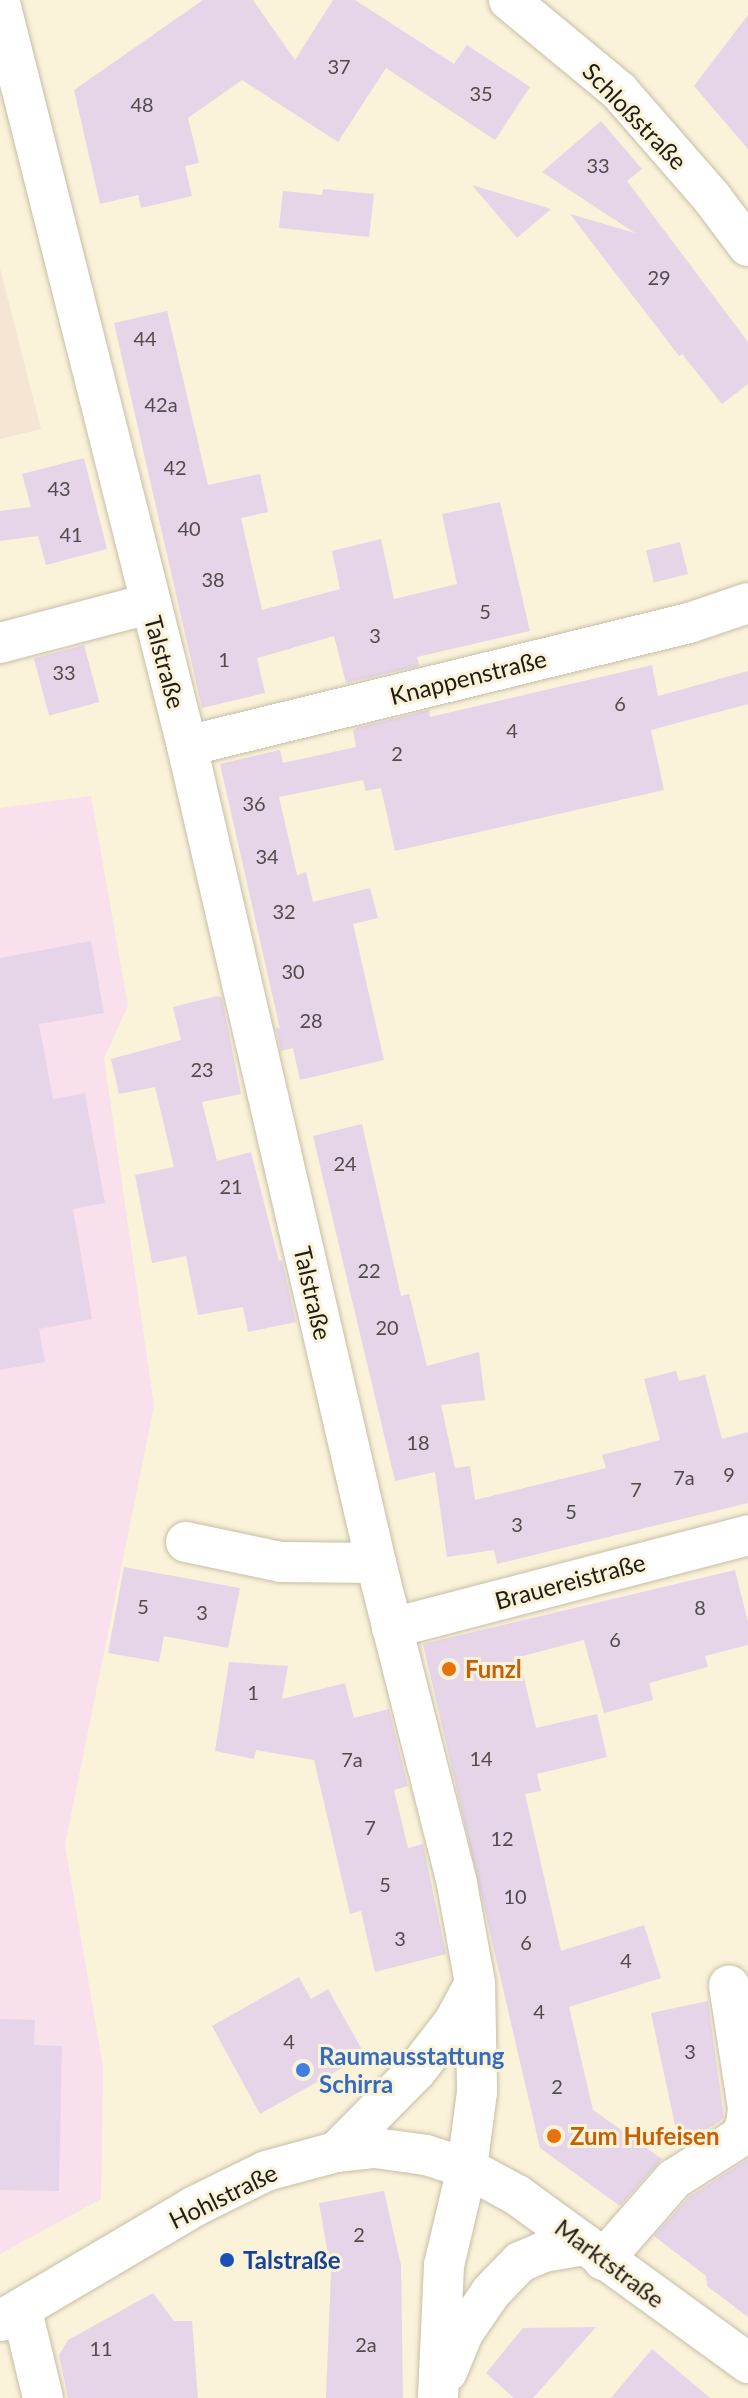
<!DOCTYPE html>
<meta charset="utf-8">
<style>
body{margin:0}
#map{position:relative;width:748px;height:2398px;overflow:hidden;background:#faf2d9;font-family:Lato,sans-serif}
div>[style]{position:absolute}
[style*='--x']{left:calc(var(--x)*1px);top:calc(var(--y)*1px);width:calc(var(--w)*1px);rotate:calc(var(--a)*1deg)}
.commercial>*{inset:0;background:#f8e1ec}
.education>*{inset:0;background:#f5e6d3}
.building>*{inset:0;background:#e6d5e9;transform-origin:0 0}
.roads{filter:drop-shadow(0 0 2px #c6bea7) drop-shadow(0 0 2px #c6bea7)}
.minor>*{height:40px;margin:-20px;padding:0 20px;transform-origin:20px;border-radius:20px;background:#fff}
.dots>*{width:22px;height:22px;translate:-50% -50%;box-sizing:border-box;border:4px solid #faf2d9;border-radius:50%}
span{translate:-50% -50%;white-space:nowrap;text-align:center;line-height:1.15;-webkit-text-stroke:6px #faf2d9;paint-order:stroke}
.number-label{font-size:20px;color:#524b4a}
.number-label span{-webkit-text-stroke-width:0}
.street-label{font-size:24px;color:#201d15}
.food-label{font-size:24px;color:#c56008;font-weight:700}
.left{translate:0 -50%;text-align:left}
.shop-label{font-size:24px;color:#366cbe;font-weight:700}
.transit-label{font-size:24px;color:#164399;font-weight:700}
</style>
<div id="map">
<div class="commercial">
<i style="clip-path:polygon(91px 796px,128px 1006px,104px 1058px,154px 1406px,65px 1845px,103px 2067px,101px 2199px,0 2254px,0 808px)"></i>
</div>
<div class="education">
<i style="clip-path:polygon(0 268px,41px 429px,0 439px)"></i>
</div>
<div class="building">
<i style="clip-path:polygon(203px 0,253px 0,295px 60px,333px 0,355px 0,454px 64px,467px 45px,530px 87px,495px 140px,386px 68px,338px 142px,242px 80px,188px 118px,199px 163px,185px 166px,192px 196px,141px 208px,138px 195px,100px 204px,74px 90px)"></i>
<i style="clip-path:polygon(748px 15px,748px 149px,694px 86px)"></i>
<i style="clip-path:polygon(601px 121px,642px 169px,627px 181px,748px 342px,748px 384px,722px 404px,682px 354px,679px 356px,570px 214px,635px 233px,542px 172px)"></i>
<i style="clip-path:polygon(472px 185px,551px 209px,517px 238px)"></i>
<i style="clip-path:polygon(323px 189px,374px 194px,369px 237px,279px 228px,283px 191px,322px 195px)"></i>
<i style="clip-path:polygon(167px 311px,208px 485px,260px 474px,268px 512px,241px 518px,262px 610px,340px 589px,332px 551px,381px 539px,394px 599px,457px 584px,442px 514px,500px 502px,530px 631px,417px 657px,419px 666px,346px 683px,334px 636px,257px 658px,265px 693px,202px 708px,114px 323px)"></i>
<i style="clip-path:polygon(84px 458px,107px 549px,46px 565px,38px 536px,0 541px,0 511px,31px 507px,22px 474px)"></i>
<i style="left:680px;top:542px;width:33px;height:35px;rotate:76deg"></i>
<i style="left:84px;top:645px;width:59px;height:52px;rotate:75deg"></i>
<i style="clip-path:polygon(652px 665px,658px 696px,748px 671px,748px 704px,651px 730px,664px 790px,395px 851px,381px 788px,366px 791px,363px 780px,279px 797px,297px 875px,306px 872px,313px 902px,370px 888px,378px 918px,353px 924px,384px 1060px,300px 1080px,293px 1048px,281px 1051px,276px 1027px,280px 1029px,220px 764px,280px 750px,283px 763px,356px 747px,353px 731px,356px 728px,429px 710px,430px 717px)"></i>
<i style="clip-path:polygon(91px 941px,104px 1013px,39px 1024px,53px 1099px,85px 1093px,105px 1203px,73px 1209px,92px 1319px,39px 1329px,45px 1362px,0 1370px,0 958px)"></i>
<i style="clip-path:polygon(217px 996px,222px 998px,241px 1094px,202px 1102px,217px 1161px,251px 1152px,279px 1261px,282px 1260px,296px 1322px,248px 1332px,243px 1307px,198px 1315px,186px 1256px,152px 1263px,135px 1175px,174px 1167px,155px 1087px,119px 1094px,111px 1059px,181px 1040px,173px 1007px)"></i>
<i style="clip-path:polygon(362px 1124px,401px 1296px,409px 1294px,427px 1366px,479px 1352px,485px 1400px,441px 1405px,455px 1468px,470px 1466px,475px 1500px,606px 1468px,602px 1455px,660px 1440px,644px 1379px,676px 1371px,679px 1381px,705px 1375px,722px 1439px,748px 1432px,748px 1503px,497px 1564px,494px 1550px,447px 1557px,435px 1472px,395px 1481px,313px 1136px)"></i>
<i style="clip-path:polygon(124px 1567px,240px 1588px,228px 1648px,164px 1636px,159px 1662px,108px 1653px)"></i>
<i style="clip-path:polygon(735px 1570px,748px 1622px,748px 1645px,705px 1656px,708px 1667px,649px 1683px,653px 1700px,604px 1713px,584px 1640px,519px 1657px,536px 1728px,597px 1714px,607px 1757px,537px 1774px,541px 1791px,525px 1794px,561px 1951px,644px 1925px,661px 1978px,569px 2007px,593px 2110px,662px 2159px,620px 2206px,540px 2148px,423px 1644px)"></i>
<i style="clip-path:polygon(229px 1662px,288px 1666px,282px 1699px,345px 1683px,354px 1718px,389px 1709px,408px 1786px,394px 1790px,408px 1848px,423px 1844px,446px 1954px,375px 1972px,361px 1911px,350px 1914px,314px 1760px,256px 1750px,254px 1759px,215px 1751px)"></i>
<i style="clip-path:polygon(299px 1977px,311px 1999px,328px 1989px,365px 2055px,260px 2114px,212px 2026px)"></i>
<i style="clip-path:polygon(708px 2001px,724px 2118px,680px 2148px,651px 2013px)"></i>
<i style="clip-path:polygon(0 2019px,35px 2020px,34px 2045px,62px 2046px,59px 2191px,0 2190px)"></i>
<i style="clip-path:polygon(748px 2159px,748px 2317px,707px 2286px,706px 2276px,654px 2236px,689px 2197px)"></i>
<i style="clip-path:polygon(384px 2191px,401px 2265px,403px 2398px,326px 2398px,331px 2272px,319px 2203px)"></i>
<i style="clip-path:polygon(153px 2293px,174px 2321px,192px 2321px,198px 2398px,68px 2398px,59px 2355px,68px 2340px)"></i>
<i style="clip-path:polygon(596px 2327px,533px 2398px,514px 2398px,486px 2373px,523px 2328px)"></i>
<i style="clip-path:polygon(652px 2349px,710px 2398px,611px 2398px)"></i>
</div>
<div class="roads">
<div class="minor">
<i style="--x:509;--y:0;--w:143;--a:39.6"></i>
<i style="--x:619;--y:91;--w:142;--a:49"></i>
<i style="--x:712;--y:198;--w:60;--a:53.1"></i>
<i style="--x:0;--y:3;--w:766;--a:75.87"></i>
<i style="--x:187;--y:746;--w:839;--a:76.97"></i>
<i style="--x:376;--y:1563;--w:331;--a:75.8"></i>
<i style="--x:457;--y:1884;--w:101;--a:79.7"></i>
<i style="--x:475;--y:1983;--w:109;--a:88.9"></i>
<i style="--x:477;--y:2092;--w:77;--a:97.5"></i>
<i style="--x:467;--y:2168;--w:100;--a:103.3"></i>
<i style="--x:444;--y:2265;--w:133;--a:92.6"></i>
<i style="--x:0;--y:643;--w:154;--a:-14.7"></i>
<i style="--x:187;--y:746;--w:517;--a:-13.77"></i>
<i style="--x:689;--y:623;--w:62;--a:-18.7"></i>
<i style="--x:186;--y:1542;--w:97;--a:11.9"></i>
<i style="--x:281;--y:1562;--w:95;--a:0.6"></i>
<i style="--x:392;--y:1628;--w:368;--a:-14.6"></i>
<i style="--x:336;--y:2152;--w:114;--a:-45.4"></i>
<i style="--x:416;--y:2071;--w:62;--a:-52.2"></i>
<i style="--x:454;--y:2022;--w:44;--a:-61.7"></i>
<i style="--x:603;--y:2260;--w:108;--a:-48.8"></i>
<i style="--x:674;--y:2179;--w:78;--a:-32.5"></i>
<i style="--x:740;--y:2137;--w:13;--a:-63"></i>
<i style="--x:746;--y:2125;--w:17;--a:-83"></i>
<i style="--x:748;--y:2108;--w:124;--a:-98.8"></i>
<i style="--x:22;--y:2311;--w:89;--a:76.4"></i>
<i style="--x:0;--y:2321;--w:226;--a:-30.5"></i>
<i style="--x:195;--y:2206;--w:79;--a:-26.2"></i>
<i style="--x:266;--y:2171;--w:73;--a:-15.2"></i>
<i style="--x:336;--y:2152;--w:39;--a:-6"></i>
<i style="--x:375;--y:2148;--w:51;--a:7.8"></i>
<i style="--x:426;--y:2155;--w:43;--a:17.6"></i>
<i style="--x:467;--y:2168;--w:57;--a:28.4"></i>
<i style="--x:517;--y:2195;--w:286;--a:36"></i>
<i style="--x:447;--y:2372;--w:42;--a:-67.7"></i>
<i style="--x:463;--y:2333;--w:50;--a:-55.7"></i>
<i style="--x:491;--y:2292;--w:42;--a:-46"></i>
<i style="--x:520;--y:2262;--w:25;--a:-23"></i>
<i style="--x:543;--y:2252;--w:42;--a:-9.7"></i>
</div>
</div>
<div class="dots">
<i style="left:449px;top:1669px;background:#e8710a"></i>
<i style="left:303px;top:2070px;background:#3f7fe0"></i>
<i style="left:554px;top:2136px;background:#e8710a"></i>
<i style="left:227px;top:2260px;background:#1a4fb4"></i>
</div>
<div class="number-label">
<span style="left:339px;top:66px">37</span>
<span style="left:481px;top:93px">35</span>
<span style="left:142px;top:104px">48</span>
<span style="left:598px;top:165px">33</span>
<span style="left:659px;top:277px">29</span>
<span style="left:145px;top:338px">44</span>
<span style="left:161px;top:404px">42a</span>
<span style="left:175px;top:467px">42</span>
<span style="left:59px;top:488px">43</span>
<span style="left:189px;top:528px">40</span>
<span style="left:71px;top:534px">41</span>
<span style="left:213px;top:579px">38</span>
<span style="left:485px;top:611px">5</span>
<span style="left:375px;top:635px">3</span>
<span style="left:224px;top:659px">1</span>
<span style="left:64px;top:672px">33</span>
<span style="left:620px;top:703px">6</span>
<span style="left:512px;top:730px">4</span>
<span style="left:397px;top:753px">2</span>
<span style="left:254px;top:803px">36</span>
<span style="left:267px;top:856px">34</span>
<span style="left:284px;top:911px">32</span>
<span style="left:293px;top:971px">30</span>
<span style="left:311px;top:1020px">28</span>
<span style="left:202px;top:1069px">23</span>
<span style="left:345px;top:1163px">24</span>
<span style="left:231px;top:1186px">21</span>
<span style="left:369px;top:1270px">22</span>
<span style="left:387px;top:1327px">20</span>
<span style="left:418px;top:1442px">18</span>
<span style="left:729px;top:1474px">9</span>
<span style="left:684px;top:1477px">7a</span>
<span style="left:636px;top:1489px">7</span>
<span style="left:571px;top:1511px">5</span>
<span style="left:517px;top:1524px">3</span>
<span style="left:143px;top:1606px">5</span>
<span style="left:700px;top:1607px">8</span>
<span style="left:202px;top:1612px">3</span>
<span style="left:615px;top:1639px">6</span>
<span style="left:253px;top:1692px">1</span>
<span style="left:481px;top:1758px">14</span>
<span style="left:352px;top:1759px">7a</span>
<span style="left:370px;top:1827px">7</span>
<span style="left:502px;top:1838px">12</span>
<span style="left:385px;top:1884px">5</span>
<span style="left:515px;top:1896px">10</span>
<span style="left:400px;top:1938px">3</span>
<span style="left:526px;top:1942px">6</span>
<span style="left:626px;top:1960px">4</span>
<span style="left:539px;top:2011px">4</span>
<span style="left:289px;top:2041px">4</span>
<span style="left:690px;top:2051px">3</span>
<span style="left:557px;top:2086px">2</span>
<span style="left:359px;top:2234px">2</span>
<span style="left:366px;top:2344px">2a</span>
<span style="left:101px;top:2348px">11</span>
</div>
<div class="street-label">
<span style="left:635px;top:116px;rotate:46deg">Schloßstraße</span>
<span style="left:165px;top:662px;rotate:75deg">Talstraße</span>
<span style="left:468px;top:677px;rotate:-14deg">Knappenstraße</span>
<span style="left:313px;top:1293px;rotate:77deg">Talstraße</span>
<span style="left:570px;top:1581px;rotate:-15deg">Brauereistraße</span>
<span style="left:223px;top:2196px;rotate:-26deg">Hohlstraße</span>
<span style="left:610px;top:2263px;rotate:37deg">Marktstraße</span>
</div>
<div class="food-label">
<span class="left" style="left:465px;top:1669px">Funzl</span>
<span class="left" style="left:570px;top:2136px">Zum Hufeisen</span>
</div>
<div class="shop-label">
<span class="left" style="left:319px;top:2070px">Raumausstattung<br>Schirra</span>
</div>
<div class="transit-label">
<span class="left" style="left:243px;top:2260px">Talstraße</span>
</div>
</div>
